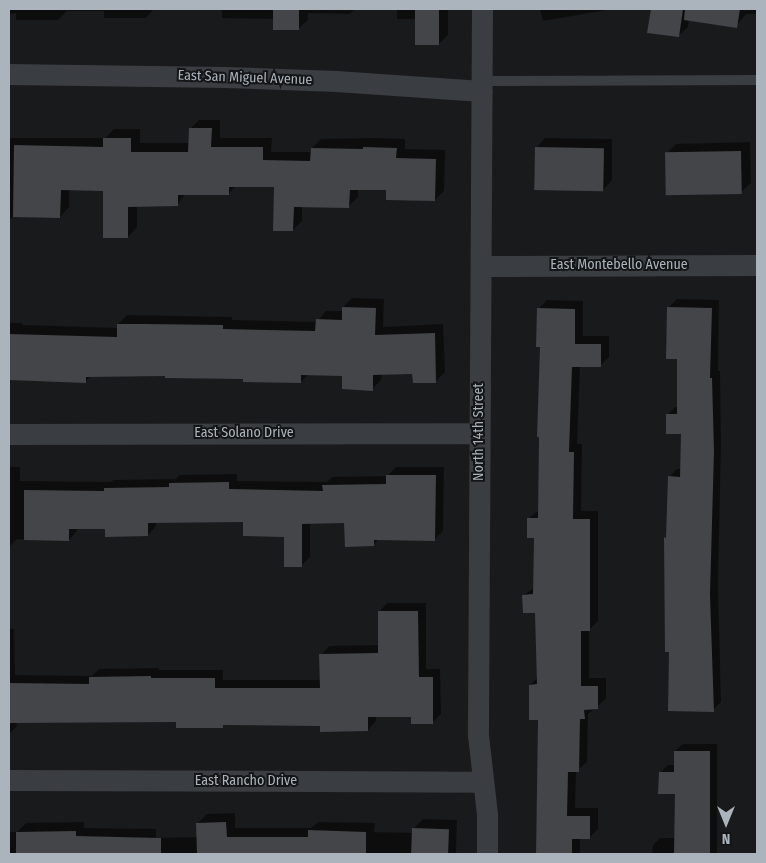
<!DOCTYPE html>
<style>
body{margin:0}
#map{position:relative;width:766px;height:863px;overflow:hidden;background:#191a1c;font-family:"Fira Sans Condensed",sans-serif}
div>[style]{position:absolute}
[style*='--x']{left:calc(var(--x)*1px);top:calc(var(--y)*1px);width:calc(var(--w)*1px);rotate:calc(var(--a)*1deg)}
.shadow>*{inset:0;background:#0007}
.building>*{inset:0;background:#434549;transform-origin:0 0}
.lane>*{height:10px;margin:-5px;padding:0 5px;transform-origin:5px;border-radius:5px;background:#3a3d41}
.street>*{height:21px;margin:-10.5px;padding:0 10.5px;transform-origin:10.5px;border-radius:10.5px;background:#3a3d41}
span{translate:-50% -50%;white-space:nowrap;text-align:center;line-height:1.15;-webkit-text-stroke:4px #141517;paint-order:stroke}
.street-label{font-size:14px;color:#abb4bd}
.frame{position:absolute;inset:0;border:10px solid #abb4bd;pointer-events:none}
.north{position:absolute;left:701px;top:798px;width:50px;height:50px;-webkit-text-stroke:4px #141517;paint-order:stroke;rotate:180deg;font-size:14px;font-weight:700;line-height:20px;text-align:center;color:#abb4bd}
.north::after{content:'';display:block;margin:auto;width:18px;height:22px;background:#abb4bd;clip-path:polygon(50% 0,100% 100%,50% 72%,0 100%)}
</style>
<div id="map">
<div class="shadow">
<i style="clip-path:polygon(9px 9px,448px 9px,448px 35px,439px 44px,416px 19px,397px 19px,397px 10px,354px 10px,350px 14px,308px 13px,308px 20px,298px 29px,274px 19px,222px 18px,222px 9px,154px 9px,146px 18px,104px 18px,104px 11px,67px 11px,58px 20px,16px 20px,16px 13px,9px 14px)"></i>
<i style="clip-path:polygon(540px 9px,613px 9px,543px 21px)"></i>
<i style="clip-path:polygon(652px 9px,757px 9px,757px 14px,746px 14px,736px 26px,689px 19px,688px 27px,678px 36px,649px 32px)"></i>
<i style="clip-path:polygon(199px 120px,220px 120px,220px 138px,272px 138px,271px 152px,312px 152px,312px 148px,321px 139px,374px 138px,405px 139px,405px 149px,445px 150px,444px 191px,435px 200px,388px 189px,358px 188px,358px 197px,349px 206px,302px 206px,302px 221px,293px 230px,275px 186px,237px 185px,228px 194px,186px 193px,177px 205px,137px 206px,137px 227px,128px 237px,105px 190px,69px 189px,69px 207px,60px 217px,13px 216px,9px 220px,9px 138px,105px 138px,114px 129px,140px 129px,140px 143px,190px 143px,190px 129px)"></i>
<i style="clip-path:polygon(545px 138px,612px 139px,612px 180px,603px 190px,536px 148px)"></i>
<i style="clip-path:polygon(750px 142px,751px 183px,741px 192px,667px 153px,676px 144px)"></i>
<i style="clip-path:polygon(352px 298px,384px 299px,383px 327px,443px 324px,445px 372px,436px 381px,414px 373px,382px 374px,381px 380px,372px 389px,344px 375px,309px 374px,301px 382px,166px 374px,91px 376px,86px 381px,9px 379px,9px 323px,22px 323px,22px 325px,118px 328px,118px 324px,127px 315px,232px 317px,232px 320px,317px 322px,326px 311px,343px 311px,343px 307px)"></i>
<i style="clip-path:polygon(677px 299px,719px 300px,718px 371px,720px 371px,721px 443px,718px 586px,721px 702px,713px 710px,670px 651px,665px 538px,668px 535px,669px 477px,677px 469px,681px 469px,682px 433px,667px 415px,675px 407px,678px 407px,678px 358px,669px 307px)"></i>
<i style="clip-path:polygon(547px 300px,583px 301px,583px 336px,609px 336px,609px 357px,600px 366px,580px 366px,577px 444px,582px 444px,581px 511px,598px 511px,598px 621px,589px 630px,589px 678px,606px 678px,606px 699px,588px 714px,587px 762px,576px 771px,575px 808px,598px 808px,598px 829px,589px 838px,580px 838px,580px 854px,536px 854px,539px 718px,530px 685px,538px 677px,537px 611px,524px 595px,535px 587px,535px 537px,528px 519px,539px 510px,541px 345px,538px 309px)"></i>
<i style="clip-path:polygon(9px 467px,20px 467px,20px 481px,111px 482px,114px 480px,176px 479px,179px 475px,237px 474px,237px 481px,327px 482px,332px 477px,387px 476px,396px 467px,444px 467px,443px 531px,434px 540px,379px 539px,373px 545px,345px 522px,310px 523px,310px 557px,301px 566px,286px 535px,244px 520px,156px 522px,156px 526px,148px 535px,106px 527px,77px 527px,77px 531px,69px 540px,17px 539px,9px 547px)"></i>
<i style="clip-path:polygon(387px 603px,426px 603px,426px 669px,440px 669px,441px 714px,432px 723px,413px 715px,376px 715px,376px 721px,368px 730px,321px 724px,225px 724px,222px 726px,177px 720px,16px 721px,17px 726px,9px 734px,9px 629px,14px 629px,15px 675px,92px 676px,99px 669px,159px 668px,159px 670px,223px 670px,223px 680px,321px 680px,321px 655px,329px 646px,379px 645px,379px 612px)"></i>
<i style="clip-path:polygon(683px 744px,717px 744px,717px 854px,652px 854px,653px 845px,660px 838px,675px 838px,676px 793px,660px 773px,668px 765px,675px 765px,675px 751px)"></i>
<i style="clip-path:polygon(235px 813px,235px 828px,311px 828px,318px 822px,375px 823px,374px 832px,414px 833px,414px 828px,423px 819px,457px 820px,456px 854px,9px 854px,9px 832px,17px 832px,26px 823px,84px 822px,84px 828px,156px 829px,156px 838px,198px 837px,198px 823px,207px 814px)"></i>
</div>
<div class="building">
<i style="left:273px;top:9px;width:26px;height:21px"></i>
<i style="left:415px;top:9px;width:24px;height:36px"></i>
<i style="clip-path:polygon(651px 9px,683px 9px,679px 37px,647px 33px)"></i>
<i style="clip-path:polygon(685px 9px,740px 9px,737px 28px,684px 20px)"></i>
<i style="clip-path:polygon(189px 128px,212px 128px,211px 147px,263px 147px,263px 160px,310px 161px,311px 148px,363px 149px,363px 147px,397px 148px,396px 158px,436px 159px,435px 201px,386px 200px,386px 190px,350px 190px,349px 208px,294px 207px,293px 231px,273px 231px,274px 187px,229px 187px,229px 195px,178px 195px,178px 206px,128px 207px,128px 238px,103px 238px,103px 191px,61px 190px,60px 218px,13px 217px,14px 145px,103px 147px,103px 138px,131px 138px,131px 152px,188px 152px)"></i>
<i style="left:535px;top:147px;width:69px;height:43px;rotate:1deg"></i>
<i style="left:741px;top:151px;width:43px;height:76px;rotate:89deg"></i>
<i style="clip-path:polygon(342px 307px,376px 308px,375px 335px,435px 333px,436px 383px,413px 383px,412px 374px,373px 375px,373px 391px,342px 389px,342px 376px,301px 375px,301px 383px,243px 382px,243px 379px,165px 378px,165px 376px,86px 377px,86px 383px,9px 380px,9px 334px,117px 337px,117px 324px,145px 324px,223px 325px,223px 329px,315px 331px,316px 319px,342px 320px)"></i>
<i style="clip-path:polygon(667px 307px,712px 308px,710px 378px,712px 378px,714px 451px,710px 595px,714px 712px,668px 711px,669px 652px,665px 652px,664px 537px,666px 538px,668px 476px,680px 477px,681px 434px,666px 434px,666px 414px,677px 414px,677px 359px,666px 359px)"></i>
<i style="clip-path:polygon(537px 308px,575px 309px,575px 344px,601px 344px,601px 367px,572px 367px,569px 452px,574px 452px,573px 519px,590px 519px,590px 631px,581px 631px,581px 686px,598px 686px,598px 709px,584px 710px,585px 719px,580px 719px,579px 772px,568px 772px,567px 816px,590px 816px,590px 839px,572px 839px,572px 854px,536px 854px,538px 720px,529px 720px,529px 685px,537px 684px,535px 613px,523px 613px,522px 595px,533px 594px,534px 538px,527px 538px,527px 518px,538px 518px,539px 437px,537px 437px,540px 347px,536px 347px)"></i>
<i style="clip-path:polygon(386px 475px,436px 475px,435px 541px,374px 540px,374px 546px,345px 547px,344px 523px,302px 524px,302px 567px,284px 567px,284px 537px,243px 536px,243px 522px,148px 523px,148px 536px,105px 537px,105px 529px,69px 529px,69px 541px,24px 540px,24px 490px,104px 491px,104px 488px,169px 487px,169px 483px,229px 482px,229px 489px,323px 491px,322px 485px,386px 484px)"></i>
<i style="clip-path:polygon(378px 611px,418px 611px,419px 677px,433px 677px,433px 724px,411px 724px,411px 717px,368px 717px,368px 731px,320px 732px,320px 726px,223px 725px,223px 728px,176px 728px,176px 722px,9px 723px,9px 683px,89px 684px,89px 677px,151px 676px,151px 678px,215px 678px,215px 688px,320px 688px,319px 654px,378px 653px)"></i>
<i style="clip-path:polygon(674px 751px,710px 751px,710px 854px,674px 854px,675px 794px,658px 794px,659px 772px,674px 772px)"></i>
<i style="clip-path:polygon(226px 822px,227px 837px,308px 837px,308px 830px,366px 832px,366px 854px,197px 854px,196px 823px)"></i>
<i style="left:412px;top:828px;width:37px;height:26px;rotate:2deg"></i>
<i style="clip-path:polygon(76px 831px,76px 836px,161px 838px,161px 854px,16px 854px,16px 832px)"></i>
</div>
<div class="lane">
<i style="--x:482;--y:81;--w:275;--a:-0.2"></i>
</div>
<div class="street">
<i style="--x:482;--y:9;--w:726;--a:90.32"></i>
<i style="--x:478;--y:735;--w:80;--a:83.5"></i>
<i style="--x:487;--y:814;--w:40;--a:90"></i>
<i style="--x:9;--y:74;--w:215;--a:0.8"></i>
<i style="--x:224;--y:77;--w:112;--a:2"></i>
<i style="--x:336;--y:81;--w:146;--a:3.9"></i>
<i style="--x:481;--y:266;--w:276;--a:-0.2"></i>
<i style="--x:9;--y:434;--w:470;--a:-0.1"></i>
<i style="--x:9;--y:780;--w:474;--a:0.2"></i>
</div>
<div class="street-label">
<span style="left:245px;top:78px;rotate:2deg">East San Miguel Avenue</span>
<span style="left:619px;top:265px">East Montebello Avenue</span>
<span style="left:479px;top:432px;rotate:-90deg">North 14th Street</span>
<span style="left:244px;top:433px">East Solano Drive</span>
<span style="left:246px;top:781px">East Rancho Drive</span>
</div>
<div class="frame"></div>
<div class="north">N</div>
</div>
